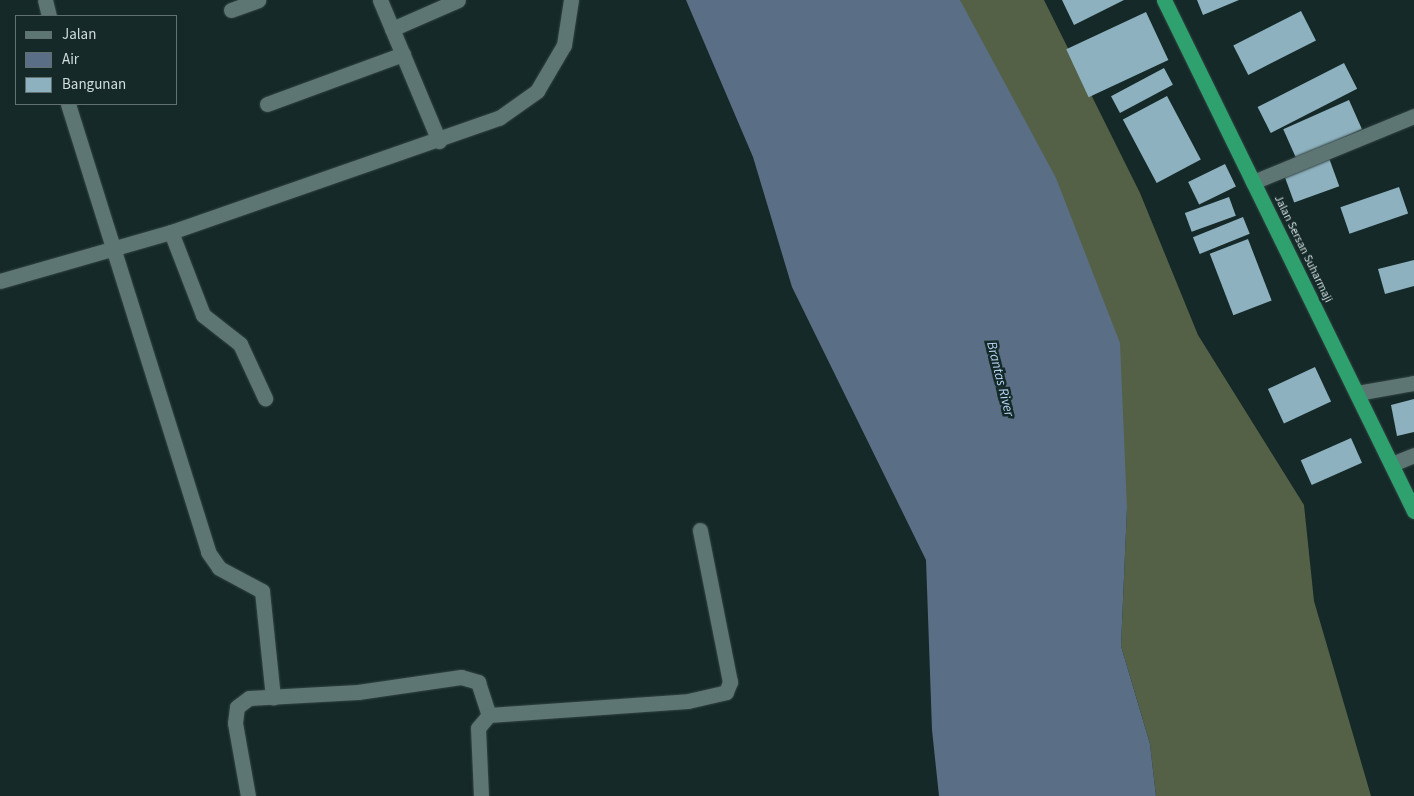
<!DOCTYPE html>
<style>
body{margin:0}
#map{position:relative;width:1414px;height:796px;overflow:hidden;background:#142928;font-family:"Source Sans 3",sans-serif}
div>[style]{position:absolute}
[style*='--x']{left:calc(var(--x)*1px);top:calc(var(--y)*1px);width:calc(var(--w)*1px);rotate:calc(var(--a)*1deg)}
.forest>*{inset:0;background:#546147}
.water>*{inset:0;background:#5a6e85}
.building>*{inset:0;background:#8db1be;transform-origin:0 0}
.roads{filter:drop-shadow(0 0 1px #324342) drop-shadow(0 0 1px #324342)}
.minor>*{height:15px;margin:-7.5px;padding:0 7.5px;transform-origin:7.5px;border-radius:7.5px;background:#5d7573}
.highway>*{height:15px;margin:-7.5px;padding:0 7.5px;transform-origin:7.5px;border-radius:7.5px;background:#2fa16e}
span{translate:-50% -50%;white-space:nowrap;text-align:center;line-height:1.15;-webkit-text-stroke:5px #142928;paint-order:stroke}
.street-label{font-size:12px;color:#d1dddc}
.water-label{font-size:14px;color:#b5d4f6;font-style:italic}
.legend{position:absolute;left:15px;top:15px;width:162px;height:90px;box-sizing:border-box;background:#142928;border:1px solid #607170;margin:0;padding:6px 9px;list-style:none;font-size:15px;color:#d1dddc}
.legend li{display:flex;align-items:center;gap:10px;height:25px}
.legend b{width:25px;border:1px solid #607170}
</style>
<div id="map">
<div class="forest">
<i style="clip-path:polygon(960px 0,1044px 0,1140px 193px,1198px 335px,1304px 505px,1314px 601px,1371px 796px,1156px 796px,1150px 744px,1121px 646px,1127px 508px)"></i>
</div>
<div class="water">
<i style="clip-path:polygon(686px 0,960px 0,1056px 178px,1120px 343px,1127px 508px,1121px 646px,1150px 744px,1156px 796px,939px 796px,932px 730px,926px 560px,792px 287px,753px 157px)"></i>
</div>
<div class="building">
<i style="clip-path:polygon(1062px 0,1124px 0,1074px 25px)"></i>
<i style="clip-path:polygon(1197px 0,1239px 0,1203px 15px)"></i>
<i style="left:1301px;top:11px;width:33px;height:76px;rotate:63deg"></i>
<i style="left:1146px;top:12px;width:53px;height:88px;rotate:65deg"></i>
<i style="left:1344px;top:63px;width:29px;height:97px;rotate:63deg"></i>
<i style="left:1164px;top:68px;width:19px;height:60px;rotate:62deg"></i>
<i style="left:1167px;top:96px;width:72px;height:50px;rotate:62deg"></i>
<i style="left:1349px;top:100px;width:32px;height:72px;rotate:66deg"></i>
<i style="left:1329px;top:158px;width:30px;height:48px;rotate:70deg"></i>
<i style="left:1225px;top:164px;width:25px;height:41px;rotate:64deg"></i>
<i style="left:1399px;top:187px;width:28px;height:62px;rotate:71deg"></i>
<i style="left:1229px;top:197px;width:20px;height:47px;rotate:70deg"></i>
<i style="left:1243px;top:217px;width:18px;height:54px;rotate:68deg"></i>
<i style="left:1248px;top:239px;width:66px;height:41px;rotate:69deg"></i>
<i style="clip-path:polygon(1414px 260px,1414px 286px,1385px 294px,1378px 269px)"></i>
<i style="left:1315px;top:367px;width:38px;height:52px;rotate:65deg"></i>
<i style="clip-path:polygon(1414px 399px,1414px 432px,1397px 436px,1391px 405px)"></i>
<i style="left:1351px;top:438px;width:27px;height:55px;rotate:66deg"></i>
</div>
<div class="roads">
<div class="minor">
<i style="--x:45;--y:0;--w:16;--a:76"></i>
<i style="--x:380;--y:0;--w:153;--a:67.3"></i>
<i style="--x:231;--y:10;--w:29;--a:-20"></i>
<i style="--x:392;--y:29;--w:72;--a:-23.7"></i>
<i style="--x:68;--y:104;--w:469;--a:72.6"></i>
<i style="--x:208;--y:552;--w:19;--a:55"></i>
<i style="--x:219;--y:568;--w:49;--a:28.1"></i>
<i style="--x:262;--y:591;--w:107;--a:84.1"></i>
<i style="--x:267;--y:104;--w:145;--a:-20.2"></i>
<i style="--x:1253;--y:182;--w:174;--a:-22.3"></i>
<i style="--x:171;--y:232;--w:89;--a:68.9"></i>
<i style="--x:203;--y:315;--w:47;--a:38.1"></i>
<i style="--x:240;--y:344;--w:60;--a:65.2"></i>
<i style="--x:0;--y:281;--w:178;--a:-16"></i>
<i style="--x:171;--y:232;--w:347;--a:-19.2"></i>
<i style="--x:499;--y:118;--w:47;--a:-35.4"></i>
<i style="--x:537;--y:91;--w:53;--a:-59.6"></i>
<i style="--x:564;--y:45;--w:46;--a:-81.2"></i>
<i style="--x:1357;--y:393;--w:58;--a:-10"></i>
<i style="--x:1392;--y:464;--w:24;--a:-22"></i>
<i style="--x:248;--y:796;--w:74;--a:-100.1"></i>
<i style="--x:235;--y:723;--w:16;--a:-83"></i>
<i style="--x:237;--y:707;--w:15;--a:-37"></i>
<i style="--x:249;--y:698;--w:109;--a:-3.2"></i>
<i style="--x:358;--y:692;--w:104;--a:-8.3"></i>
<i style="--x:461;--y:677;--w:18;--a:16"></i>
<i style="--x:478;--y:682;--w:35;--a:72"></i>
<i style="--x:481;--y:796;--w:68;--a:-92.5"></i>
<i style="--x:478;--y:728;--w:17;--a:-50"></i>
<i style="--x:489;--y:715;--w:199;--a:-4"></i>
<i style="--x:688;--y:701;--w:39;--a:-13"></i>
<i style="--x:726;--y:692;--w:11;--a:-68"></i>
<i style="--x:730;--y:682;--w:155;--a:-101.2"></i>
</div>
<div class="highway">
<i style="--x:1164;--y:0;--w:569;--a:63.93"></i>
</div>
</div>
<div class="street-label">
<span style="left:1303px;top:249px;rotate:64deg">Jalan Sersan Suharmaji</span>
</div>
<div class="water-label">
<span style="left:1000px;top:379px;rotate:76deg">Brantas River</span>
</div>
<ul class="legend">
<li><b style="height:6px;background:#5d7573"></b>Jalan</li>
<li><b style="height:14px;background:#5a6e85"></b>Air</li>
<li><b style="height:14px;background:#8db1be"></b>Bangunan</li>
</ul>
</div>
